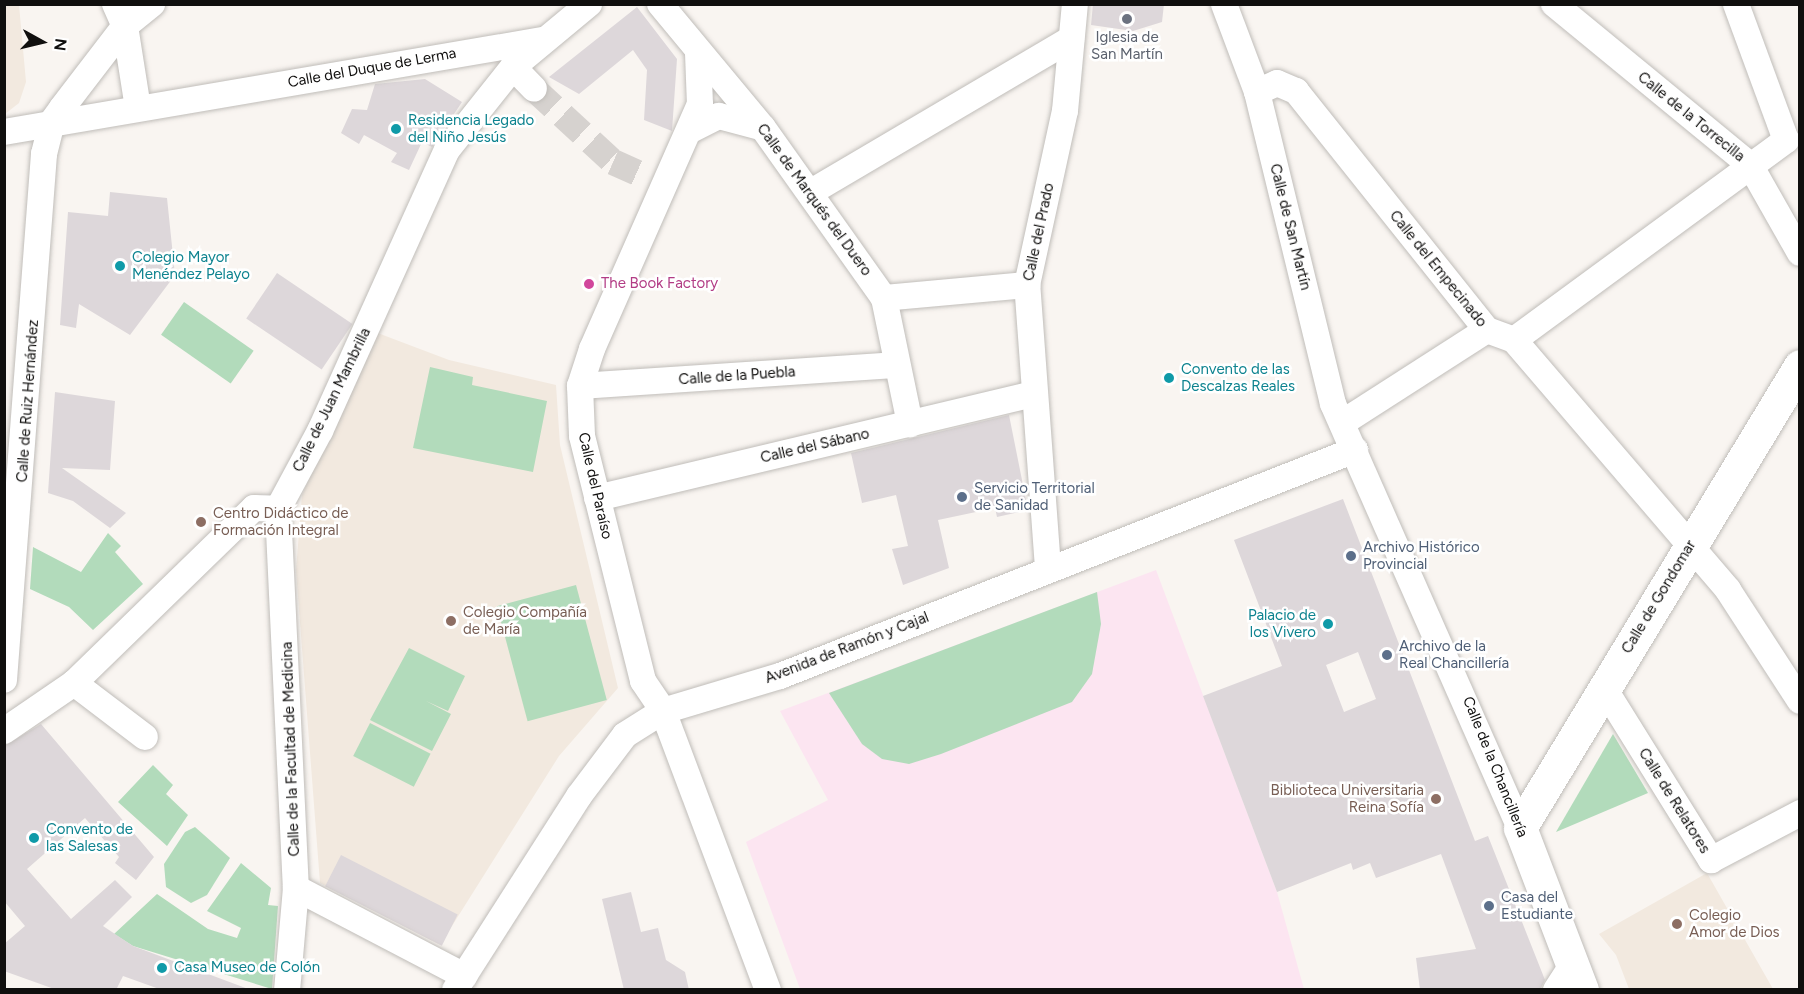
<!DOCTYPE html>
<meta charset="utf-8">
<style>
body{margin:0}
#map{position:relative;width:1804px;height:994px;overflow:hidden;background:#f9f5f1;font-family:Figtree,sans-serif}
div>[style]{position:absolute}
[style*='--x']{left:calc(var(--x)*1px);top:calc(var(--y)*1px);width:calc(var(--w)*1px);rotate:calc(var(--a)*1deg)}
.built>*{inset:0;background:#f2e9df}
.medical>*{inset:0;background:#fce5f1}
.green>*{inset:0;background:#b2dbbb;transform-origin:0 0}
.building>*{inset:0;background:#ddd7da;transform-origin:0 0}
.minor-tunnel>*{height:26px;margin-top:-13px;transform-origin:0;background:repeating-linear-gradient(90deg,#d6d2cf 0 26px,transparent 0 39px)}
.roads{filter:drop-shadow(0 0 2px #c0bdb9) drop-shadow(0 0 2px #c0bdb9)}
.minor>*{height:26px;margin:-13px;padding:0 13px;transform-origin:13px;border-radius:13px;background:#fff}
.major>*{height:33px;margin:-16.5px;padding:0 16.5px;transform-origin:16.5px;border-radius:16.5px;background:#fff}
.dots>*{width:16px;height:16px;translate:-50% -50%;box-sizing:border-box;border:3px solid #fff;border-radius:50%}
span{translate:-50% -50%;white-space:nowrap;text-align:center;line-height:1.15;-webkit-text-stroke:5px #fff;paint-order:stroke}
.worship-label{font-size:15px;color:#5b616d}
.street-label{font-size:15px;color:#100f0e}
.culture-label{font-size:15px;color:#0d838f}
.left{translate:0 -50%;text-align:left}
.right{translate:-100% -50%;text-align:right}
.hotel-label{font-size:15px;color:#b23c85}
.service-label{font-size:15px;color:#4e5e75}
.education-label{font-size:15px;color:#785e54}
.frame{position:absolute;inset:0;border:6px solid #100f0e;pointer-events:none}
.north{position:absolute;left:12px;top:12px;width:60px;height:60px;-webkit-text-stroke:4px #fff;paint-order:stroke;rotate:98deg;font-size:16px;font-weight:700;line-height:24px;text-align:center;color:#100f0e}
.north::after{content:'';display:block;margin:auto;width:21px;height:27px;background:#100f0e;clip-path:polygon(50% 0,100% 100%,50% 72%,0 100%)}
</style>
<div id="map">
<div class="built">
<i style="clip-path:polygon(4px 5px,19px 5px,26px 82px,19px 103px,5px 114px)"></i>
<i style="clip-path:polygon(375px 332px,449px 360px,556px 385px,560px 445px,618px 688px,559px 756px,440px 945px,320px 883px,296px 570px,302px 495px)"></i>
<i style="clip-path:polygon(1707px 873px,1773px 989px,1629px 989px,1616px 955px,1599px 934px)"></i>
</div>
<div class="medical">
<i style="clip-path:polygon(1156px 570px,1277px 892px,1304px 989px,800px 989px,746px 842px,828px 800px,780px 711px)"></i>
</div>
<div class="green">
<i style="left:184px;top:302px;width:85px;height:40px;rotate:35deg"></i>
<i style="clip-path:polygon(430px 367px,473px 377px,472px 385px,547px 401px,533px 472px,413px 448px)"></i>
<i style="clip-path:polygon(108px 533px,121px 546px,115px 552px,143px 584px,93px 630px,69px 607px,30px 589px,33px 547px,81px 572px)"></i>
<i style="left:576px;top:585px;width:119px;height:82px;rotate:75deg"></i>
<i style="clip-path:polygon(1097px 592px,1101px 624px,1092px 674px,1072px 702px,941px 754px,909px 764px,882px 759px,862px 744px,829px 693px)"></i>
<i style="clip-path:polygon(409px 648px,465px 676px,448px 711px,426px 701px,451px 714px,432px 751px,370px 720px)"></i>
<i style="left:370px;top:723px;width:68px;height:37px;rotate:27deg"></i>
<i style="clip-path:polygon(1613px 734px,1648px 793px,1556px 832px)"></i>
<i style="clip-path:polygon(153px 765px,173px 785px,166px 794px,188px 815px,167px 846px,118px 802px)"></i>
<i style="clip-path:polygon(195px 827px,230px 858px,207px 895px,191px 903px,166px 887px,164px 864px,185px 832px)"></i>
<i style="clip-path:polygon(241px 863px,271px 888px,268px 905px,278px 906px,272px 989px,133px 946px,114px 934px,157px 894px,208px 929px,237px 938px,241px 928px,207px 911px)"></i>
</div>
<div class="building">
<i style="clip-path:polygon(1093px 4px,1164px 4px,1162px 22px,1133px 31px,1091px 25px)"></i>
<i style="clip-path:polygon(637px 7px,677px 59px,672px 131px,644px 120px,647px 70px,633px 50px,579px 94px,549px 77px)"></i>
<i style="clip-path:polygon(425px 79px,462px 102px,432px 147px,422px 142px,409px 170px,391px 162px,397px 153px,364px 135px,359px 144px,341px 133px,352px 109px,367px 110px,375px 84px)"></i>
<i style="clip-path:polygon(110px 192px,167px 198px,175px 275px,130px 335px,79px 304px,76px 328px,60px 325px,68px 212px,108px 216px)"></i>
<i style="left:277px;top:273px;width:91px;height:55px;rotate:34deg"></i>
<i style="clip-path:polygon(55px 392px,115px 401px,110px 470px,62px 468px,126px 513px,110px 528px,73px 501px,48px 493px)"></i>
<i style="clip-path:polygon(1009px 415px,1028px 510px,997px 517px,995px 508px,938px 520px,949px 568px,903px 585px,892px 549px,908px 546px,896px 495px,862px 503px,851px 453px)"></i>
<i style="clip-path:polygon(evenodd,1343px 499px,1475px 841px,1488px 836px,1545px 980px,1540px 990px,1420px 990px,1416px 958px,1476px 949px,1441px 854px,1376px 878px,1370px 863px,1353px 870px,1351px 863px,1277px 892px,1203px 696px,1282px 666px,1234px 540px,1343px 499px,1358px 652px,1376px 699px,1344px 712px,1326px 665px,1358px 652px)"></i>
<i style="clip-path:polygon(41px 724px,154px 857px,136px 880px,115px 863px,119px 857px,85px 818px,27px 869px,71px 919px,115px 880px,132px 897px,103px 926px,133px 946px,251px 990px,162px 990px,123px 976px,116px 990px,57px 990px,4px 971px,4px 944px,25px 926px,4px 901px,4px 746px)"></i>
<i style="left:341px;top:855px;width:131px;height:35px;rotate:27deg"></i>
<i style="clip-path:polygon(631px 892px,641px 932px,658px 928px,666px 960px,685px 972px,689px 990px,624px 990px,602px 899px)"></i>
</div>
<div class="minor-tunnel">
<i style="--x:534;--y:89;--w:108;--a:42.7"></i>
<i style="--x:613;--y:162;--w:37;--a:24"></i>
</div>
<div class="roads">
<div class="minor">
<i style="--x:115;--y:4;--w:24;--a:66"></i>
<i style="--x:125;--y:26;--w:83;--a:81"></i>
<i style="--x:660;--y:4;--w:161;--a:50.3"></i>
<i style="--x:763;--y:128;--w:209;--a:54.6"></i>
<i style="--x:884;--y:298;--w:129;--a:78.3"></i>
<i style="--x:1224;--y:4;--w:94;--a:69.4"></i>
<i style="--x:1257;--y:92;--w:321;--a:76.3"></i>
<i style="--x:1333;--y:404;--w:463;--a:66.2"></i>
<i style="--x:1554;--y:4;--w:254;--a:39.4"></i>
<i style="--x:1750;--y:165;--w:101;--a:60.4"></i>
<i style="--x:698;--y:53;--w:51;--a:87.8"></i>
<i style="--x:700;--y:104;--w:268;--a:113.8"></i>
<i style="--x:592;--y:349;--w:39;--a:108"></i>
<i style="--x:580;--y:386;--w:50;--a:87.7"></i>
<i style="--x:582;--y:436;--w:252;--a:76"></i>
<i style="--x:643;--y:681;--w:36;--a:56"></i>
<i style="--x:663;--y:711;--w:298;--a:69.4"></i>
<i style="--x:513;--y:67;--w:30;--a:46"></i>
<i style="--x:1257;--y:92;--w:22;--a:-24"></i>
<i style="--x:1277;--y:83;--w:21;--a:23"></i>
<i style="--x:1296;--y:91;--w:306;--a:51.4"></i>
<i style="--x:1487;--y:330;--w:29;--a:20"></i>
<i style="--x:1514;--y:340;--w:329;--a:49.4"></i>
<i style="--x:1728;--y:590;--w:132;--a:57"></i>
<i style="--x:691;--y:130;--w:31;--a:-27"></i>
<i style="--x:719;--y:116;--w:42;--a:15"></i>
<i style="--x:4;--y:132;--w:547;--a:-9.69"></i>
<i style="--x:811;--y:192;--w:302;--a:-30.5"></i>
<i style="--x:884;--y:298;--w:144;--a:-5.2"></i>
<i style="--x:1514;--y:340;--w:338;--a:-36.3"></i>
<i style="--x:1786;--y:140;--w:145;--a:-110.2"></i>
<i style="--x:580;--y:386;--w:315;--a:-3.8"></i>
<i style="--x:1342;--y:423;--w:172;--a:-32.7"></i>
<i style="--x:597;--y:498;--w:448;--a:-13.4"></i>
<i style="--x:278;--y:509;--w:89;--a:-61.7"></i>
<i style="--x:320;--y:431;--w:308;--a:-65.7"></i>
<i style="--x:447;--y:150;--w:106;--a:-51.5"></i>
<i style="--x:513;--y:67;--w:99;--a:-39.7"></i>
<i style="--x:278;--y:509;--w:379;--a:87.3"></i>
<i style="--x:296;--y:888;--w:102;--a:95"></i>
<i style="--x:1048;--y:568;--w:284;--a:-94.2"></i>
<i style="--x:1027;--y:285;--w:178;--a:-77.7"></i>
<i style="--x:1065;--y:111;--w:107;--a:-84.7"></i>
<i style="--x:4;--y:680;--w:528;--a:-85.65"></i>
<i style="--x:44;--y:154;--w:33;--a:-76"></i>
<i style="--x:52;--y:122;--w:17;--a:-54"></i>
<i style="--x:62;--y:108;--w:103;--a:-52.5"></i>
<i style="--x:125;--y:26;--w:35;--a:-39"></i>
<i style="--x:74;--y:683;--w:89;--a:37.3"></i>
<i style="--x:1604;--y:688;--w:203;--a:58.1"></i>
<i style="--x:1711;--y:860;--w:101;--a:-27.8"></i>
<i style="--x:4;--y:731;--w:85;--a:-34.4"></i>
<i style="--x:74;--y:683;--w:251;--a:-44.2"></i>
<i style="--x:254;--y:508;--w:24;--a:2"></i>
<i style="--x:296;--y:888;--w:190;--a:27.6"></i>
<i style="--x:455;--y:990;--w:230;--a:-57.4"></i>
<i style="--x:579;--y:796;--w:76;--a:-53"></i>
<i style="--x:625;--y:735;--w:45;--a:-32.3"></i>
<i style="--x:663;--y:711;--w:122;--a:-16.7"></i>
<i style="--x:780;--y:676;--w:618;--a:-21.46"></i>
<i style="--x:1556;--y:990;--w:30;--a:-57"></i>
</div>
<div class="major">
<i style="--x:1582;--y:990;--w:173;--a:-110.9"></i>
<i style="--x:1520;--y:828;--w:540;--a:-58.78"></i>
</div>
</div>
<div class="dots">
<i style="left:1127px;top:19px;background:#6b7280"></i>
<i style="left:396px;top:129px;background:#0f9aa8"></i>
<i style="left:120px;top:266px;background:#0f9aa8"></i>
<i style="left:589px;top:284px;background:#d1479c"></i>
<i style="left:1169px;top:378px;background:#0f9aa8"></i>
<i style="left:962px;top:497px;background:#5c6f8a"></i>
<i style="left:201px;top:522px;background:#8d6e63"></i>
<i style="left:1351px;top:556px;background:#5c6f8a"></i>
<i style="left:451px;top:621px;background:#8d6e63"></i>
<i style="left:1328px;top:624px;background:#0f9aa8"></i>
<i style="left:1387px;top:655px;background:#5c6f8a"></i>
<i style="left:1436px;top:799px;background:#8d6e63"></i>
<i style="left:34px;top:838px;background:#0f9aa8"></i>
<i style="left:1489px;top:906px;background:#5c6f8a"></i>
<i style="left:1677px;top:924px;background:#8d6e63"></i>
<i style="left:162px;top:968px;background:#0f9aa8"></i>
</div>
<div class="worship-label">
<span style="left:1127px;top:46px">Iglesia de<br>San Martín</span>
</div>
<div class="street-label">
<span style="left:372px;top:68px;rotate:-10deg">Calle del Duque de Lerma</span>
<span style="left:1691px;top:117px;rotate:39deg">Calle de la Torrecilla</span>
<span style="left:814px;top:200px;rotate:54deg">Calle de Marqués del Duero</span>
<span style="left:1290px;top:227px;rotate:76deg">Calle de San Martín</span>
<span style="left:1039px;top:232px;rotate:-78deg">Calle del Prado</span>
<span style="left:1438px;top:269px;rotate:51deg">Calle del Empecinado</span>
<span style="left:737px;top:376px;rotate:-4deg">Calle de la Puebla</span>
<span style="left:332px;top:400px;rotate:-64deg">Calle de Juan Mambrilla</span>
<span style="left:28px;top:401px;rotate:-86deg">Calle de Ruiz Hernández</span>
<span style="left:815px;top:446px;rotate:-13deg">Calle del Sábano</span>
<span style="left:595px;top:486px;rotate:77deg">Calle del Paraíso</span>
<span style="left:1659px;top:597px;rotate:-59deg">Calle de Gondomar</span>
<span style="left:847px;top:648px;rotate:-21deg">Avenida de Ramón y Cajal</span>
<span style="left:291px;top:749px;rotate:-92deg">Calle de la Facultad de Medicina</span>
<span style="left:1495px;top:767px;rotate:68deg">Calle de la Chancillería</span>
<span style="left:1674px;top:801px;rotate:58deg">Calle de Relatores</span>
</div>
<div class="culture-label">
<span class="left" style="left:408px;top:129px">Residencia Legado<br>del Niño Jesús</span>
<span class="left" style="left:132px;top:266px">Colegio Mayor<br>Menéndez Pelayo</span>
<span class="left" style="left:1181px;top:378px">Convento de las<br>Descalzas Reales</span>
<span class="right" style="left:1316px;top:624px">Palacio de<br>los Vivero</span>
<span class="left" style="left:46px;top:838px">Convento de<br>las Salesas</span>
<span class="left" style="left:174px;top:968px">Casa Museo de Colón</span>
</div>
<div class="hotel-label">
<span class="left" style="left:601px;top:284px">The Book Factory</span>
</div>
<div class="service-label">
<span class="left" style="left:974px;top:497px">Servicio Territorial<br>de Sanidad</span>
<span class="left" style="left:1363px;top:556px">Archivo Histórico<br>Provincial</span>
<span class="left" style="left:1399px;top:655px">Archivo de la<br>Real Chancillería</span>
<span class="left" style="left:1501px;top:906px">Casa del<br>Estudiante</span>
</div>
<div class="education-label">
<span class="left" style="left:213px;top:522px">Centro Didáctico de<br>Formación Integral</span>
<span class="left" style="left:463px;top:621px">Colegio Compañía<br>de María</span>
<span class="right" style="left:1424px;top:799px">Biblioteca Universitaria<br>Reina Sofía</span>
<span class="left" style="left:1689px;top:924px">Colegio<br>Amor de Dios</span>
</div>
<div class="frame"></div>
<div class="north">N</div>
</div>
